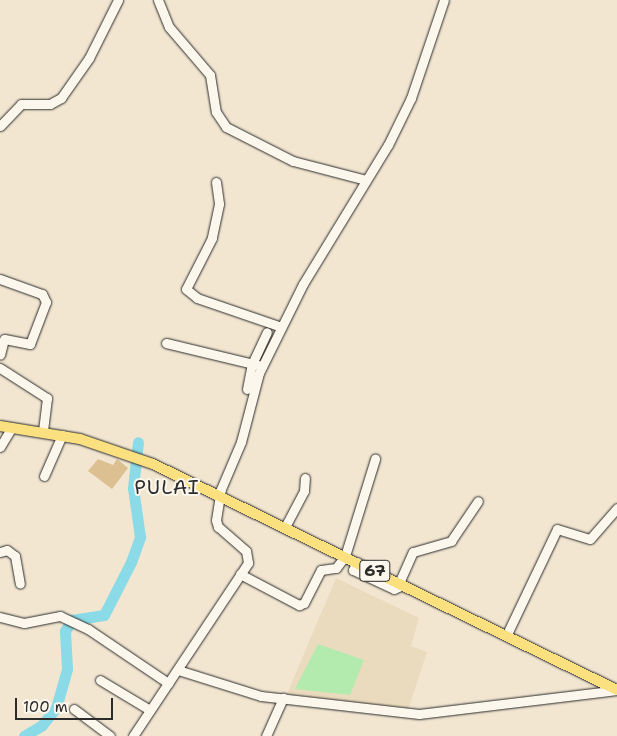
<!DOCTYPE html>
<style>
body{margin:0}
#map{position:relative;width:617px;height:736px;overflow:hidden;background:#f2e6d1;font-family:"Shantell Sans",sans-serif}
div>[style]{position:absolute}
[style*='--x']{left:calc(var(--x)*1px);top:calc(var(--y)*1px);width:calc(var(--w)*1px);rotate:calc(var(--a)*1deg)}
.built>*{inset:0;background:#ebdbbe}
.green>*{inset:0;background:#b3eaad}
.river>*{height:11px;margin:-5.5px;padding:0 5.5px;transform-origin:5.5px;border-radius:5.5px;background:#8adae7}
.building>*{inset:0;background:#dcc091}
.roads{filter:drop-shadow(0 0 1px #2b2b2b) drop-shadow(0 0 1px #2b2b2b)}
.minor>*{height:9px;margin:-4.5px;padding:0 4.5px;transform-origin:4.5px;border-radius:4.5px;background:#fbf7ec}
.major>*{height:10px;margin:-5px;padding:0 5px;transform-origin:5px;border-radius:5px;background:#fbe080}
span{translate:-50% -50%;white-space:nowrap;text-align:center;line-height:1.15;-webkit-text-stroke:4px #fbf7ec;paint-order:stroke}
.shield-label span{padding:1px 4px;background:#fbf7ec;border:1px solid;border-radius:4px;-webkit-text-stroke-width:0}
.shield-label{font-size:16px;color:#2b2b2b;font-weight:700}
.quarter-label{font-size:20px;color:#2b2b2b;letter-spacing:1px}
.scale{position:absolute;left:15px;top:698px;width:98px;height:22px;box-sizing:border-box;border:2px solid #2b2b2b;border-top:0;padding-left:6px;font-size:15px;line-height:18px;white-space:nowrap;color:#2b2b2b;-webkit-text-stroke:4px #fbf7ec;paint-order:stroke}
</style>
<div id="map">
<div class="built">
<i style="clip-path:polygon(336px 578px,419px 618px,411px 646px,427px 652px,408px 710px,287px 694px)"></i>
</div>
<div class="green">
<i style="clip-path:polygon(318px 644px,364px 660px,350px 695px,295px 689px)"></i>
</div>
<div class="river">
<i style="--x:24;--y:736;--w:21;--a:-31"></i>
<i style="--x:42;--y:725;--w:22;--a:-51"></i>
<i style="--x:56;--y:708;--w:41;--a:-74.2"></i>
<i style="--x:67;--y:669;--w:38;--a:-93"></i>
<i style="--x:65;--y:631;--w:13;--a:-58"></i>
<i style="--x:72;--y:620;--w:32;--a:-9"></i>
<i style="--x:104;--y:615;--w:59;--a:-63"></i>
<i style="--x:131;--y:562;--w:27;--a:-70"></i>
<i style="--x:140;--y:537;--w:49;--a:-98.1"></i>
<i style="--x:133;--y:488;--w:46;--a:-83.8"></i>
</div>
<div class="building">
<i style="clip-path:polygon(98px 459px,113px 465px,117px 459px,128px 468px,112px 489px,88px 471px)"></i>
</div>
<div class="roads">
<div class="minor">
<i style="--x:158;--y:0;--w:29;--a:68"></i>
<i style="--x:169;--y:27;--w:63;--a:49.5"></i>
<i style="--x:210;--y:75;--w:37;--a:81"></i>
<i style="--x:216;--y:112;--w:18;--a:56"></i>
<i style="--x:226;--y:127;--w:75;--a:26.9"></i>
<i style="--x:293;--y:161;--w:75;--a:14.6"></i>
<i style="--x:0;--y:126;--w:30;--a:-46"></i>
<i style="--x:21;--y:104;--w:29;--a:0"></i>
<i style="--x:50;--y:104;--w:13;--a:-29"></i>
<i style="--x:61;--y:98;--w:49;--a:-55"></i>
<i style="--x:89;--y:58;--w:65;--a:-63.4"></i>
<i style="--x:216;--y:182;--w:22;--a:82"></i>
<i style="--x:219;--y:204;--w:35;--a:102"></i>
<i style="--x:212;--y:238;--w:57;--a:117"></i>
<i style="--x:186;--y:289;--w:14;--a:39"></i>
<i style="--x:197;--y:298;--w:87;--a:18.9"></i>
<i style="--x:0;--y:279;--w:45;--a:19.7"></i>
<i style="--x:42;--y:294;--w:9;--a:63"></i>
<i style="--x:46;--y:302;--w:45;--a:110.9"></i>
<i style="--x:30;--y:344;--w:26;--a:-169"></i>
<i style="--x:4;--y:339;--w:16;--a:104"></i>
<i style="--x:166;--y:343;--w:99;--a:13.5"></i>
<i style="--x:0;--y:368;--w:56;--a:32.6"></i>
<i style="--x:47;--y:398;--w:33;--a:97"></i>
<i style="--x:247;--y:389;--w:25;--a:-79"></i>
<i style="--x:252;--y:364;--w:35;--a:-65"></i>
<i style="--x:0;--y:447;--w:23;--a:-59"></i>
<i style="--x:44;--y:476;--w:45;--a:-66.3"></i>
<i style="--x:285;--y:527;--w:41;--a:-62.2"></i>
<i style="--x:304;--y:491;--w:13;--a:-86"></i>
<i style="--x:0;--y:552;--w:7;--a:-16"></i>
<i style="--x:7;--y:550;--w:10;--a:37"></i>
<i style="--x:15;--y:556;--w:28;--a:80"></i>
<i style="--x:357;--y:562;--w:9;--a:117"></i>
<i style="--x:353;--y:570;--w:45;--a:24.9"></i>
<i style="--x:394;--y:589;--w:10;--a:-24"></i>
<i style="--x:240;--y:574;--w:67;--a:27.7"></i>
<i style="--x:299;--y:605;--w:5;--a:-22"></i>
<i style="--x:304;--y:603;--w:37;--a:-63"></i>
<i style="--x:321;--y:570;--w:15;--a:-8"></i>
<i style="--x:336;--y:568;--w:15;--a:-53"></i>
<i style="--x:345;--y:556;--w:102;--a:-72.8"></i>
<i style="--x:399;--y:583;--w:34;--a:-66"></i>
<i style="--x:413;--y:552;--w:40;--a:-16"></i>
<i style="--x:451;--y:541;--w:48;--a:-56"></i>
<i style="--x:0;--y:617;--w:25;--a:14"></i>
<i style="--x:24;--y:623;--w:37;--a:-11"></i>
<i style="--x:60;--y:616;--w:31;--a:25"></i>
<i style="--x:88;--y:629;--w:97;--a:34"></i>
<i style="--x:507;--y:634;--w:116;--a:-64.5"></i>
<i style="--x:557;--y:529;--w:34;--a:17"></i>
<i style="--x:590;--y:539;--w:41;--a:-48.9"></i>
<i style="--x:178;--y:670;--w:87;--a:17.4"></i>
<i style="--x:261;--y:696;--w:159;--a:6.5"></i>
<i style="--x:419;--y:714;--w:199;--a:-6.9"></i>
<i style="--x:100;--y:680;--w:58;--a:31"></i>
<i style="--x:74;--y:709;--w:45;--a:36.9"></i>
<i style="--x:133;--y:736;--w:208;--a:-56.4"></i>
<i style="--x:248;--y:563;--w:12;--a:-99"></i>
<i style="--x:246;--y:551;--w:37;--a:-139"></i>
<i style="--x:218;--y:527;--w:7;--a:-106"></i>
<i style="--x:216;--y:520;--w:31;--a:-81"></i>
<i style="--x:221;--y:489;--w:51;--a:-66.9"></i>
<i style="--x:241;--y:442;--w:71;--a:-75.4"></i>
<i style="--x:259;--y:373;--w:99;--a:-63.7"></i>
<i style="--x:303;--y:284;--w:163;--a:-58.6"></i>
<i style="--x:388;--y:145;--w:52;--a:-63.9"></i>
<i style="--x:411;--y:98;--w:103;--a:-71.4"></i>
<i style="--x:266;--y:736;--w:42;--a:-65.9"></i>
</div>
<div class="major">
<i style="--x:0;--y:426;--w:81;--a:9.2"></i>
<i style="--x:80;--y:439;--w:77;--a:18.9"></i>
<i style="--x:153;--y:464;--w:516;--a:25.97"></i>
</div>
</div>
<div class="shield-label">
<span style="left:375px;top:571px">67</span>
</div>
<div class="quarter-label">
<span style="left:167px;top:487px">PULAI</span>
</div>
<div class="scale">100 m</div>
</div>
